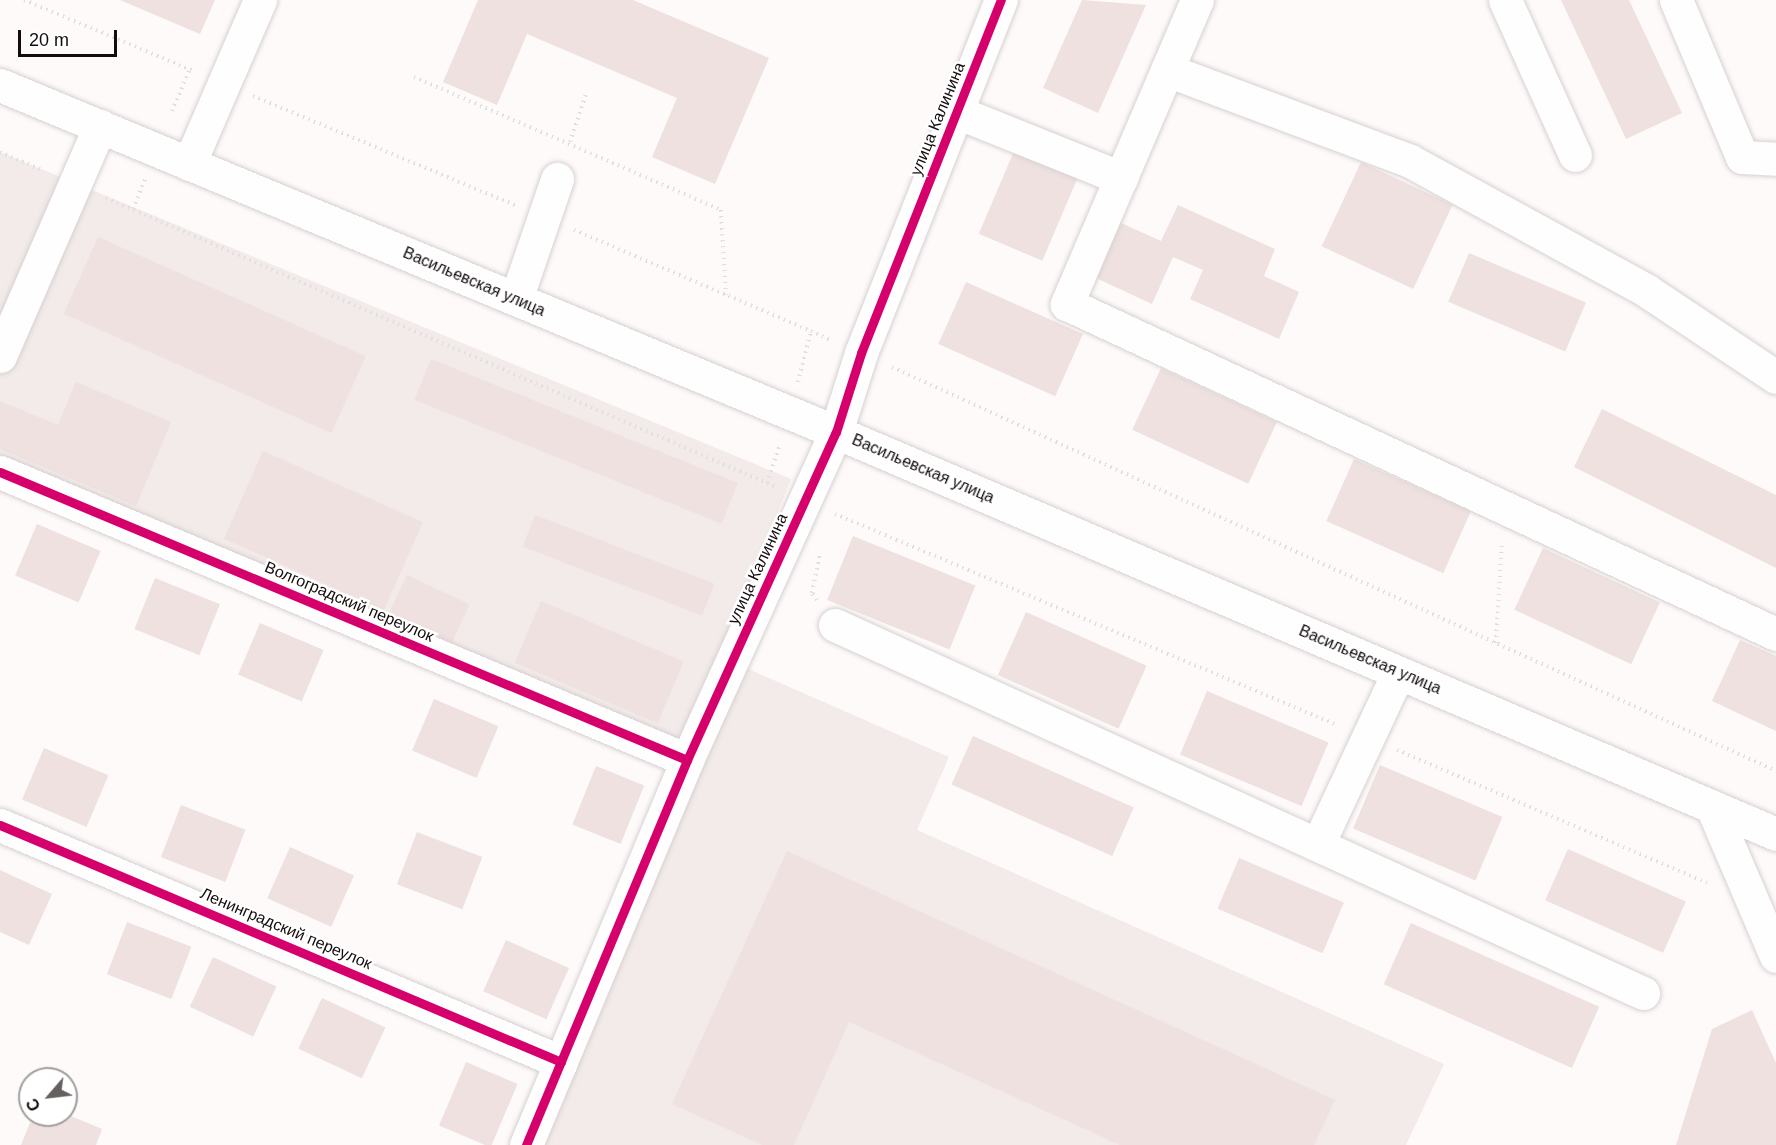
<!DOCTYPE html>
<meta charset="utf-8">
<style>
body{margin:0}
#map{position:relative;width:1776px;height:1145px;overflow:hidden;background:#fdfaf9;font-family:Helvetica,sans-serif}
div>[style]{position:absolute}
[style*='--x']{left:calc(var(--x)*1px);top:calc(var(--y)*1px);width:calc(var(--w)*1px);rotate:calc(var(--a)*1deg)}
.built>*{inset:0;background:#f3eaea}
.building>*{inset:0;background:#eee1e0;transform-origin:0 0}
.path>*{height:4px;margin-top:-2px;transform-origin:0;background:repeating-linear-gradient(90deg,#dfdfdf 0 1.5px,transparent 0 6px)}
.roads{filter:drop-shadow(0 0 2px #d7d1d0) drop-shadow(0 0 2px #d7d1d0)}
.minor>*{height:33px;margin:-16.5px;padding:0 16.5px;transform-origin:16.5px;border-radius:16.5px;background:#fffefe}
.major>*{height:33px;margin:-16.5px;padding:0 16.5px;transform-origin:16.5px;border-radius:16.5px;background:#fffefe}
.cycleway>*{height:9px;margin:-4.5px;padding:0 4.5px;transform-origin:4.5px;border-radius:4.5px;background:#d6006c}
span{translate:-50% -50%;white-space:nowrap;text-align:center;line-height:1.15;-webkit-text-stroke:5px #fff;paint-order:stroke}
.street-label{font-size:16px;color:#140c0c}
.north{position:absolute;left:18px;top:1067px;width:60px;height:60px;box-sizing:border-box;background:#fff;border:2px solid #a19e9e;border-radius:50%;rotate:242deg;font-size:16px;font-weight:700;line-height:24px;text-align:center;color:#140c0c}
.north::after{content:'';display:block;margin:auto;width:21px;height:27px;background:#665f5f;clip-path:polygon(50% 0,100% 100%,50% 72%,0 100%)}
.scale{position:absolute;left:18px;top:30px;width:99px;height:27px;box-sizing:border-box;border:3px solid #140c0c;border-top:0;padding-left:8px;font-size:18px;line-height:21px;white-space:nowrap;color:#140c0c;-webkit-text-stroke:4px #fff;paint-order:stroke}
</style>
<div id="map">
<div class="built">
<i style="clip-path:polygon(0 152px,791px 479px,684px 747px,0 460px)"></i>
<i style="clip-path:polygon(746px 668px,949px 757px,917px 830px,1444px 1064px,1406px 1145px,539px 1145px)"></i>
</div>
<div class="building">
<i style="clip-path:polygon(120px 0,215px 0,200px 34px)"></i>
<i style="clip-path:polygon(478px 0,633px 0,769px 58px,715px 184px,652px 157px,677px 98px,527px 34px,497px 105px,443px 82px)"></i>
<i style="clip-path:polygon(1082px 0,1146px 5px,1098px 113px,1043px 88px)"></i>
<i style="clip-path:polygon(1561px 0,1629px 0,1682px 113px,1626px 139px)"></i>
<i style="left:1014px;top:151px;width:69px;height:90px;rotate:23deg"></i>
<i style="left:1361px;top:162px;width:101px;height:93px;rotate:25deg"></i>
<i style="clip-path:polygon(1178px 205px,1275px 249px,1264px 276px,1299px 292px,1279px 339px,1190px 299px,1203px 270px,1173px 257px,1152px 304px,1094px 277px,1119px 222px,1161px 241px)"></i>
<i style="left:98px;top:237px;width:293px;height:84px;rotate:24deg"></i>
<i style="left:1469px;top:253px;width:127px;height:53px;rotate:23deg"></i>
<i style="left:966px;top:282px;width:128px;height:68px;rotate:24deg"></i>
<i style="left:431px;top:359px;width:331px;height:44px;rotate:22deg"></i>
<i style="left:1161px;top:368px;width:128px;height:68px;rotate:25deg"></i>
<i style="clip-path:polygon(76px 382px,171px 422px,136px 506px,0 449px,0 401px,58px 425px)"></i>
<i style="clip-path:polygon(1602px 409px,1776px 495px,1776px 568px,1574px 467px)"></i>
<i style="left:263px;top:451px;width:175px;height:96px;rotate:24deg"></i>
<i style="left:1354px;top:459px;width:128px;height:68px;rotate:24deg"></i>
<i style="left:535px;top:515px;width:192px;height:34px;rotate:21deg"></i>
<i style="left:37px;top:524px;width:69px;height:56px;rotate:23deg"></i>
<i style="left:853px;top:536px;width:132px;height:69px;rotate:22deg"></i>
<i style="left:1543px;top:548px;width:129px;height:68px;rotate:25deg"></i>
<i style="left:407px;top:575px;width:69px;height:42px;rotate:25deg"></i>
<i style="left:155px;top:578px;width:70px;height:55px;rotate:22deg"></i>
<i style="left:541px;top:601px;width:155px;height:67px;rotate:23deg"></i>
<i style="left:1026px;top:612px;width:132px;height:69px;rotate:24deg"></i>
<i style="left:260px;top:623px;width:69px;height:56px;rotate:23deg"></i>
<i style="clip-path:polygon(1740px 640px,1776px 656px,1776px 731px,1712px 701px)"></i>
<i style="left:1207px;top:691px;width:132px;height:69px;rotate:23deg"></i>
<i style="left:434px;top:699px;width:70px;height:56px;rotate:23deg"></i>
<i style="left:973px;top:736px;width:176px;height:53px;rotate:24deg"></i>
<i style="left:44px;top:748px;width:70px;height:56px;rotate:23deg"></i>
<i style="left:1380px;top:765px;width:133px;height:69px;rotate:23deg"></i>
<i style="left:596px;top:766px;width:52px;height:63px;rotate:22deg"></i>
<i style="left:181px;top:805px;width:69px;height:56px;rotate:21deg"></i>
<i style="left:417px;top:832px;width:70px;height:56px;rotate:21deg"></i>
<i style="left:290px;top:847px;width:70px;height:56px;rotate:24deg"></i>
<i style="left:1568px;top:849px;width:129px;height:56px;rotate:24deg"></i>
<i style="clip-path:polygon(787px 851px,1335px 1100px,1314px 1145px,1120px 1145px,849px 1022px,794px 1145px,762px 1145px,672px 1104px)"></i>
<i style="left:1239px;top:858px;width:114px;height:55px;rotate:23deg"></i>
<i style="clip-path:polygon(0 870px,52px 894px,29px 945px,0 932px)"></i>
<i style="left:127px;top:922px;width:69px;height:56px;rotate:21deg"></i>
<i style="left:1411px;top:923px;width:206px;height:67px;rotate:24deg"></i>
<i style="left:506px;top:940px;width:69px;height:56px;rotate:24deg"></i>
<i style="left:213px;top:957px;width:70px;height:55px;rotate:25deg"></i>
<i style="left:322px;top:998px;width:70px;height:56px;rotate:25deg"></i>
<i style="clip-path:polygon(1752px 1010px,1776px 1063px,1776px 1145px,1676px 1145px,1712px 1029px)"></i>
<i style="left:466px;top:1062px;width:56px;height:69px;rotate:23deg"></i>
<i style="clip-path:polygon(66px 1114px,102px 1129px,96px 1145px,21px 1145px,33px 1115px)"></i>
</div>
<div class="path">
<i style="--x:24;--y:0;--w:184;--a:22.7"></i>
<i style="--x:414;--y:77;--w:335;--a:23.4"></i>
<i style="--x:721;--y:210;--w:85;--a:86.6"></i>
<i style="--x:253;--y:96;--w:284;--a:22.6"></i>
<i style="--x:172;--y:111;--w:46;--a:-66.8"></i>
<i style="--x:570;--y:142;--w:54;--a:-71.6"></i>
<i style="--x:0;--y:152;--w:48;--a:23.4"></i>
<i style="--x:106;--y:198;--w:730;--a:23.33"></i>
<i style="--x:133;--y:209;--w:32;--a:-68"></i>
<i style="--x:574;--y:230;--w:258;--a:23.1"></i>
<i style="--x:892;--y:367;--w:972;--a:24.56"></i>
<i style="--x:798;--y:382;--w:53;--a:-75.7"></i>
<i style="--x:811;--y:331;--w:21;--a:25"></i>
<i style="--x:767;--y:483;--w:41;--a:-71.6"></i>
<i style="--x:835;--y:514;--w:545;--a:22.8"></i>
<i style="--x:817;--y:600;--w:9;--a:-126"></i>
<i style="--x:812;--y:593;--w:41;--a:-78.7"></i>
<i style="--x:1496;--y:643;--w:101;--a:-86.6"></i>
<i style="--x:1397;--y:750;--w:337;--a:23.2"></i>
</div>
<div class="roads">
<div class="minor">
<i style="--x:1197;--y:0;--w:331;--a:113.2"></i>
<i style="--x:1067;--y:304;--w:782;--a:24.96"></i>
<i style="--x:1505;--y:0;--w:170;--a:65.7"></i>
<i style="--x:1676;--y:0;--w:170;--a:67.2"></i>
<i style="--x:1742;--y:157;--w:34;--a:3"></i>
<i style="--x:1167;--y:70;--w:259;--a:20.5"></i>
<i style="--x:1410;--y:161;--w:270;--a:28.7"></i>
<i style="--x:1647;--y:291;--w:155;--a:33.7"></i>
<i style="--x:957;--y:112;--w:177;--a:21.9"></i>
<i style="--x:189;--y:164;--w:179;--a:-66.6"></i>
<i style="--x:516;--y:299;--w:127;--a:-71.1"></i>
<i style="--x:0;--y:356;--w:251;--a:-66.5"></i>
<i style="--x:0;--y:472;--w:745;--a:22.74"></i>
<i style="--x:835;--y:625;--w:888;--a:24.49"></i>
<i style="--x:1712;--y:807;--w:162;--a:66.8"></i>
<i style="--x:0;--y:825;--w:609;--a:22.9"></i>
<i style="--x:1318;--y:844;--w:189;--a:-64.9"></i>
<i style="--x:526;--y:1145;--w:417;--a:-67.3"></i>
<i style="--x:687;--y:760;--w:360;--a:-65.6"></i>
<i style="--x:836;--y:432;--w:83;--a:-72.4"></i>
<i style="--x:861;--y:353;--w:380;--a:-68.4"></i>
</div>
<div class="major">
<i style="--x:0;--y:85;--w:905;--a:22.54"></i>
<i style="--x:836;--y:432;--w:1022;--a:23.15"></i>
</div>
</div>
<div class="cycleway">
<i style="--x:0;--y:472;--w:745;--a:22.74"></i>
<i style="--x:0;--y:825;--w:609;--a:22.9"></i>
<i style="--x:526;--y:1145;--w:417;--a:-67.3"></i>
<i style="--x:687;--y:760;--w:360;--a:-65.6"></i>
<i style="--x:836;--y:432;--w:83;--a:-72.4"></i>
<i style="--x:861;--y:353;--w:380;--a:-68.4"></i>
</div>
<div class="street-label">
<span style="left:938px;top:119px;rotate:-68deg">улица Калинина</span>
<span style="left:474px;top:282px;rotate:23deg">Васильевская улица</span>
<span style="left:923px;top:469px;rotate:23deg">Васильевская улица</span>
<span style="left:758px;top:569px;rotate:-65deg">улица Калинина</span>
<span style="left:349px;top:602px;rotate:23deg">Волгоградский переулок</span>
<span style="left:1370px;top:660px;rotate:23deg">Васильевская улица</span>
<span style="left:286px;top:929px;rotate:23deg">Ленинградский переулок</span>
</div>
<div class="north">С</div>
<div class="scale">20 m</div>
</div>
